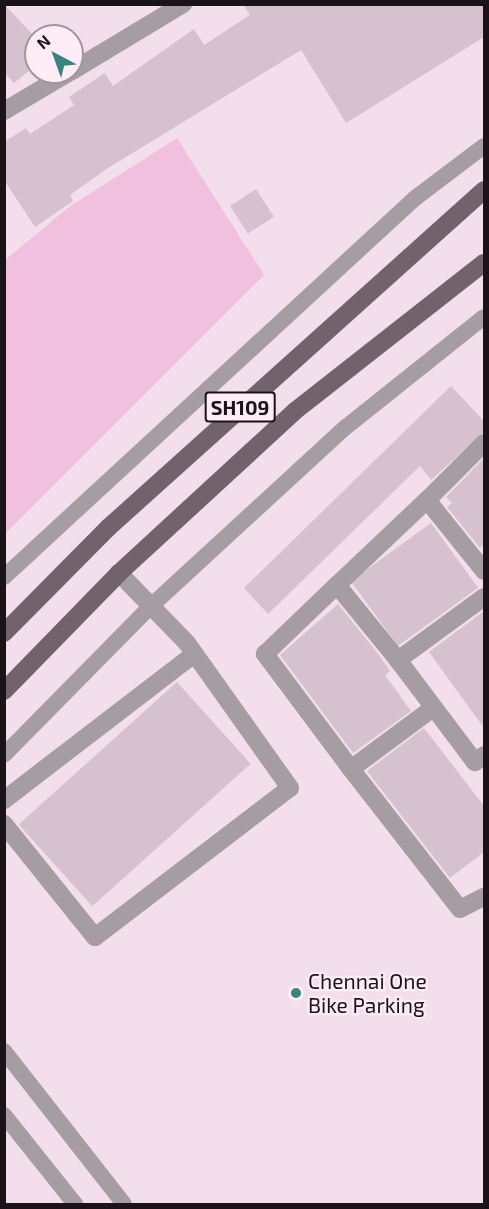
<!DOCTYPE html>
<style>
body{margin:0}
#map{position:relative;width:489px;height:1209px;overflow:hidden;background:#f3deeb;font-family:"Exo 2",sans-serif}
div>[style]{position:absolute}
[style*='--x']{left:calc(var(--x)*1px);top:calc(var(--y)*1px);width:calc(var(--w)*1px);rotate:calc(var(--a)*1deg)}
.green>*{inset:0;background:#f2c0df}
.building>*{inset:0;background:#d6c1ce;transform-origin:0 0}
.service>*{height:16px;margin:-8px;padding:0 8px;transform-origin:8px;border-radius:8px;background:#a69da2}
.minor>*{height:18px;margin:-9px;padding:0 9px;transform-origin:9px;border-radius:9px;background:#a69da2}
.primary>*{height:18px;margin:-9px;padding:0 9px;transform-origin:9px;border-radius:9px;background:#71626b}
.dots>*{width:16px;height:16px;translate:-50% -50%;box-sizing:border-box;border:3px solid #feedf7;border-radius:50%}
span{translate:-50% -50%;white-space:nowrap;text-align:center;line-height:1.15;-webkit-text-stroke:4.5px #feedf7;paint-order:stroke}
.shield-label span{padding:2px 4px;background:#feedf7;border:2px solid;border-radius:4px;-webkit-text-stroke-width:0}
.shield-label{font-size:20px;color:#1a1317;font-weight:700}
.poi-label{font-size:21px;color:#1a1317}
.left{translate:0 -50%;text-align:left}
.frame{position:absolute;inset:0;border:6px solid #1a1317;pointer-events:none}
.north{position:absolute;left:24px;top:24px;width:60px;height:60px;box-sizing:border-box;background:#feedf7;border:2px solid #a3969d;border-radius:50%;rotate:319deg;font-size:16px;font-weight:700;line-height:24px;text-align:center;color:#1a1317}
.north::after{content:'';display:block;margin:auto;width:21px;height:27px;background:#3c8380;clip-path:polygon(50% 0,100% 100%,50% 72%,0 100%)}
</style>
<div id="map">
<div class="green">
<i style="clip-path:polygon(177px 138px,264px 275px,5px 534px,5px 260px,69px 207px)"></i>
</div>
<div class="building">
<i style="clip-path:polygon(4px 4px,36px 38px,36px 65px,14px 83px,4px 72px)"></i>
<i style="clip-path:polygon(243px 4px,484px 4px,484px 37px,346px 123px,301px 50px,108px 168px,70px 195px,73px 201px,35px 227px,4px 180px,4px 142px,26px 128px,30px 134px,74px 105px,69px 97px,105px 73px,113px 86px,194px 29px,204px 45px,250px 15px)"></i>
<i style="left:256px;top:189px;width:33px;height:31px;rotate:57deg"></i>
<i style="clip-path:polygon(451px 386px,484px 421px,484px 432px,431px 480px,420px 466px,268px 614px,244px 588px)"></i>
<i style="clip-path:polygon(484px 458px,484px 544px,480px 548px,447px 507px,452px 503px,446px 497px)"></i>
<i style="left:431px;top:523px;width:80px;height:99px;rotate:54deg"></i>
<i style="clip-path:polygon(338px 604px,379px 655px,390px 671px,385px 675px,411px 711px,353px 753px,280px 655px)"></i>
<i style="clip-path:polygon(484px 611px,484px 728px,429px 652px)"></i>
<i style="left:177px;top:682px;width:110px;height:213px;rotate:48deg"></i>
<i style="clip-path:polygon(424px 728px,484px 806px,484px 852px,450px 878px,367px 771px)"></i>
</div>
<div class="service">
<i style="--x:4;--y:577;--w:558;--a:-42.67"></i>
<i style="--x:414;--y:199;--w:88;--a:-37.1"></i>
<i style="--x:4;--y:755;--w:209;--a:-45.4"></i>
<i style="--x:151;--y:606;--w:265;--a:-42.6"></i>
<i style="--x:346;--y:427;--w:176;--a:-38.6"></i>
<i style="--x:4;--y:1051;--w:194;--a:51.9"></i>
<i style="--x:4;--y:1115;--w:114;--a:51.4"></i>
</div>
<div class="minor">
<i style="--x:72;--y:71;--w:130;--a:-31.1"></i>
<i style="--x:4;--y:111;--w:77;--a:-30.6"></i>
<i style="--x:484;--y:443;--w:81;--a:135"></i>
<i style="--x:427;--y:500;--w:91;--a:51.2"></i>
<i style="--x:337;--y:585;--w:124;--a:-43.4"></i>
<i style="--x:484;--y:597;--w:107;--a:143.8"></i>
<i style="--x:398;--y:660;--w:128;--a:53"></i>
<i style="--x:475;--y:762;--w:11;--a:-38"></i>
<i style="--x:433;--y:708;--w:102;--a:143.4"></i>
<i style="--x:351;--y:769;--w:177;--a:52.1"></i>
<i style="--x:460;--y:909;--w:27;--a:-27"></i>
<i style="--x:351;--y:769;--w:144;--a:-126.8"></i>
<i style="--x:265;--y:654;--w:100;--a:-43.8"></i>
<i style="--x:337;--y:585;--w:97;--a:50.9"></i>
<i style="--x:4;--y:800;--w:238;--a:-37.5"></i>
<i style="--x:4;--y:824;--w:145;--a:51.2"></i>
<i style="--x:95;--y:937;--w:245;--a:-37.4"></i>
<i style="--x:290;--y:788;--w:178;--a:-125.4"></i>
<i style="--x:187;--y:643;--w:98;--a:-134.2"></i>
</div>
<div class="primary">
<i style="--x:4;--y:633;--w:149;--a:-45.3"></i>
<i style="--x:109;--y:527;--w:504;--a:-41.94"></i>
<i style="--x:4;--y:691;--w:165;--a:-45.7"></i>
<i style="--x:119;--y:573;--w:239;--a:-42.6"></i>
<i style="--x:295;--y:411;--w:240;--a:-38.1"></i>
</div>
<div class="dots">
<i style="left:296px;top:993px;background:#3c8380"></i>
</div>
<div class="shield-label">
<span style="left:240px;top:407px">SH109</span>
</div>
<div class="poi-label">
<span class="left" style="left:308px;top:993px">Chennai One<br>Bike Parking</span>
</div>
<div class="frame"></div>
<div class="north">N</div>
</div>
